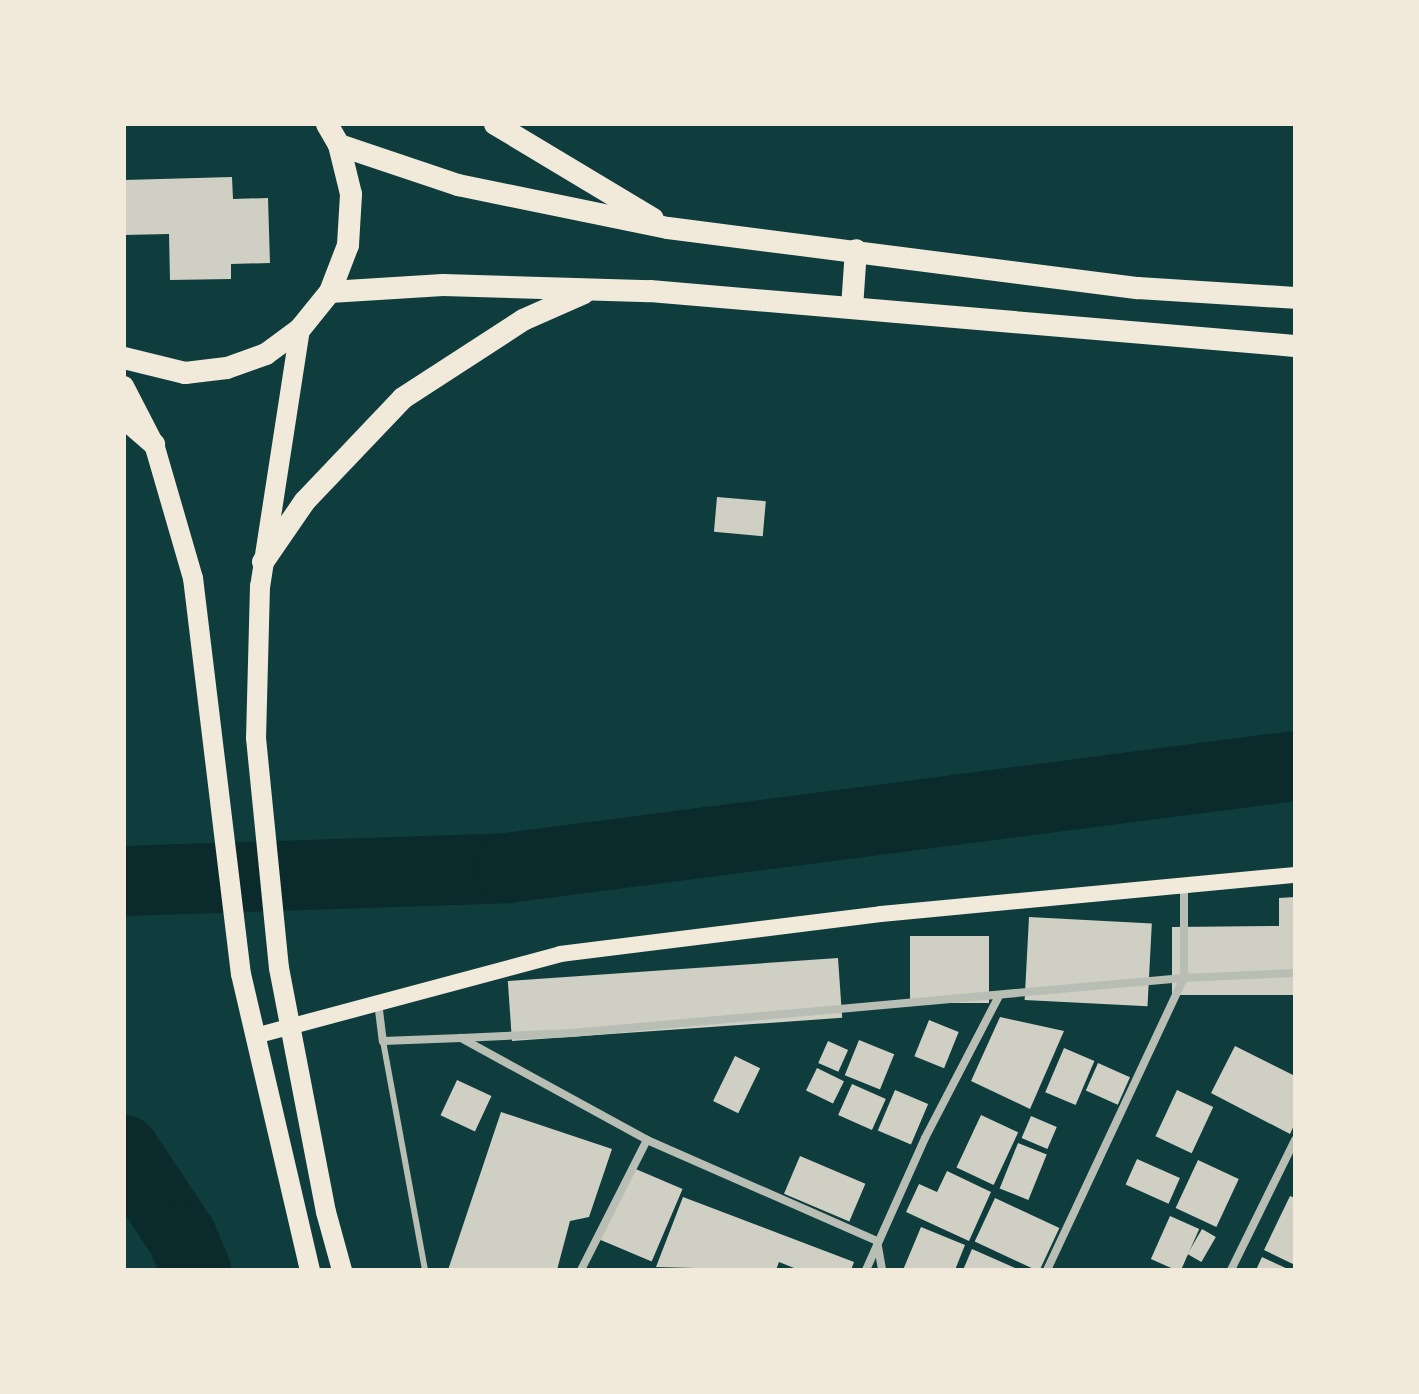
<!DOCTYPE html>
<style>
body{margin:0}
#map{position:relative;width:1419px;height:1394px;overflow:hidden;background:#0f3d3e;font-family:"IBM Plex Serif",serif}
div>[style]{position:absolute}
[style*='--x']{left:calc(var(--x)*1px);top:calc(var(--y)*1px);width:calc(var(--w)*1px);rotate:calc(var(--a)*1deg)}
.river>*{height:70px;margin:-35px;padding:0 35px;transform-origin:35px;border-radius:35px;background:#0a2a2b}
.building>*{inset:0;background:#cfcfc3;transform-origin:0 0}
.service>*{height:6px;margin:-3px;padding:0 3px;transform-origin:3px;border-radius:3px;background:#b8beb3}
.minor>*{height:8px;margin:-4px;padding:0 4px;transform-origin:4px;border-radius:4px;background:#b8beb3}
.secondary>*{height:16px;margin:-8px;padding:0 8px;transform-origin:8px;border-radius:8px;background:#f1e9da}
.primary>*{height:20px;margin:-10px;padding:0 10px;transform-origin:10px;border-radius:10px;background:#f1e9da}
.trunk>*{height:22px;margin:-11px;padding:0 11px;transform-origin:11px;border-radius:11px;background:#f1e9da}
span{translate:-50% -50%;white-space:nowrap;text-align:center;line-height:1.15;-webkit-text-stroke:8px #f1e9da;paint-order:stroke}
.frame{position:absolute;inset:0;border:126px solid #f1e9da;pointer-events:none}
</style>
<div id="map">
<div class="river">
<i style="--x:124;--y:881;--w:383;--a:-1.9"></i>
<i style="--x:507;--y:868;--w:795;--a:-7.38"></i>
<i style="--x:124;--y:1150;--w:105;--a:56.3"></i>
<i style="--x:182;--y:1237;--w:36;--a:67"></i>
</div>
<div class="building">
<i style="clip-path:polygon(232px 177px,233px 199px,268px 198px,270px 263px,231px 264px,231px 279px,170px 280px,169px 234px,124px 235px,124px 180px)"></i>
<i style="left:717px;top:497px;width:49px;height:35px;rotate:5deg"></i>
<i style="clip-path:polygon(1295px 897px,1295px 995px,1172px 995px,1172px 927px,1279px 926px,1279px 898px)"></i>
<i style="left:1029px;top:917px;width:123px;height:83px;rotate:3deg"></i>
<i style="left:910px;top:936px;width:79px;height:67px"></i>
<i style="left:838px;top:958px;width:60px;height:331px;rotate:86deg"></i>
<i style="clip-path:polygon(1000px 1017px,1064px 1031px,1030px 1109px,971px 1081px)"></i>
<i style="left:929px;top:1020px;width:32px;height:39px;rotate:22deg"></i>
<i style="left:859px;top:1040px;width:38px;height:38px;rotate:22deg"></i>
<i style="left:828px;top:1041px;width:22px;height:24px;rotate:24deg"></i>
<i style="clip-path:polygon(1235px 1046px,1295px 1076px,1295px 1123px,1290px 1134px,1211px 1093px)"></i>
<i style="left:1064px;top:1048px;width:33px;height:48px;rotate:23deg"></i>
<i style="left:735px;top:1056px;width:28px;height:50px;rotate:26deg"></i>
<i style="left:1098px;top:1063px;width:35px;height:30px;rotate:24deg"></i>
<i style="left:817px;top:1068px;width:30px;height:25px;rotate:26deg"></i>
<i style="left:457px;top:1080px;width:38px;height:39px;rotate:25deg"></i>
<i style="left:852px;top:1084px;width:37px;height:34px;rotate:24deg"></i>
<i style="left:895px;top:1090px;width:36px;height:44px;rotate:23deg"></i>
<i style="left:1177px;top:1090px;width:40px;height:51px;rotate:25deg"></i>
<i style="clip-path:polygon(501px 1112px,612px 1149px,589px 1217px,570px 1221px,557px 1270px,448px 1270px)"></i>
<i style="left:981px;top:1115px;width:41px;height:58px;rotate:25deg"></i>
<i style="left:1031px;top:1116px;width:28px;height:24px;rotate:23deg"></i>
<i style="left:1018px;top:1143px;width:31px;height:49px;rotate:22deg"></i>
<i style="left:800px;top:1156px;width:71px;height:41px;rotate:23deg"></i>
<i style="left:1137px;top:1159px;width:47px;height:28px;rotate:24deg"></i>
<i style="left:1198px;top:1160px;width:45px;height:53px;rotate:25deg"></i>
<i style="left:631px;top:1167px;width:56px;height:79px;rotate:23deg"></i>
<i style="clip-path:polygon(947px 1171px,991px 1192px,969px 1241px,906px 1212px,919px 1184px,937px 1192px)"></i>
<i style="clip-path:polygon(1290px 1196px,1295px 1198px,1295px 1265px,1264px 1250px)"></i>
<i style="clip-path:polygon(683px 1197px,854px 1262px,851px 1270px,799px 1270px,779px 1262px,776px 1270px,656px 1267px)"></i>
<i style="left:995px;top:1198px;width:71px;height:48px;rotate:25deg"></i>
<i style="left:1170px;top:1216px;width:32px;height:47px;rotate:24deg"></i>
<i style="clip-path:polygon(921px 1227px,965px 1245px,955px 1270px,903px 1270px)"></i>
<i style="left:1202px;top:1229px;width:16px;height:29px;rotate:30deg"></i>
<i style="clip-path:polygon(972px 1249px,1020px 1270px,963px 1270px)"></i>
<i style="clip-path:polygon(1262px 1257px,1290px 1270px,1256px 1270px)"></i>
</div>
<div class="service">
<i style="--x:383;--y:1041;--w:233;--a:79.6"></i>
</div>
<div class="minor">
<i style="--x:378;--y:1002;--w:39;--a:83"></i>
<i style="--x:383;--y:1041;--w:78;--a:-2.2"></i>
<i style="--x:461;--y:1038;--w:212;--a:28.7"></i>
<i style="--x:647;--y:1140;--w:251;--a:23.7"></i>
<i style="--x:877;--y:1241;--w:29;--a:80"></i>
<i style="--x:461;--y:1038;--w:111;--a:-2.6"></i>
<i style="--x:572;--y:1033;--w:614;--a:-5.14"></i>
<i style="--x:1184;--y:978;--w:111;--a:-2.6"></i>
<i style="--x:581;--y:1270;--w:146;--a:-63.1"></i>
<i style="--x:866;--y:1270;--w:145;--a:-65.9"></i>
<i style="--x:925;--y:1138;--w:160;--a:-62.5"></i>
<i style="--x:1047;--y:1270;--w:323;--a:-64.9"></i>
<i style="--x:1184;--y:978;--w:92;--a:-90"></i>
<i style="--x:1231;--y:1270;--w:145;--a:-63.8"></i>
</div>
<div class="secondary">
<i style="--x:255;--y:1036;--w:316;--a:-15"></i>
<i style="--x:560;--y:954;--w:323;--a:-7.1"></i>
<i style="--x:881;--y:914;--w:416;--a:-5.4"></i>
</div>
<div class="primary">
<i style="--x:300;--y:329;--w:260;--a:98.8"></i>
<i style="--x:260;--y:586;--w:152;--a:91.5"></i>
<i style="--x:256;--y:738;--w:231;--a:84.3"></i>
<i style="--x:279;--y:968;--w:248;--a:79.1"></i>
<i style="--x:326;--y:1212;--w:60;--a:74.6"></i>
<i style="--x:124;--y:386;--w:65;--a:62.7"></i>
<i style="--x:154;--y:444;--w:140;--a:73.8"></i>
<i style="--x:193;--y:578;--w:399;--a:83.1"></i>
<i style="--x:241;--y:974;--w:304;--a:76.9"></i>
</div>
<div class="trunk">
<i style="--x:495;--y:124;--w:184;--a:31"></i>
<i style="--x:339;--y:145;--w:126;--a:18.6"></i>
<i style="--x:458;--y:185;--w:214;--a:11.6"></i>
<i style="--x:668;--y:228;--w:474;--a:7.3"></i>
<i style="--x:1138;--y:288;--w:157;--a:3.6"></i>
<i style="--x:330;--y:292;--w:113;--a:-3.5"></i>
<i style="--x:443;--y:285;--w:207;--a:1.7"></i>
<i style="--x:650;--y:291;--w:647;--a:4.87"></i>
<i style="--x:852;--y:308;--w:58;--a:-86.1"></i>
<i style="--x:124;--y:358;--w:63;--a:13.8"></i>
<i style="--x:185;--y:373;--w:42;--a:-6.8"></i>
<i style="--x:227;--y:368;--w:41;--a:-19.7"></i>
<i style="--x:266;--y:354;--w:42;--a:-36.3"></i>
<i style="--x:300;--y:329;--w:48;--a:-51"></i>
<i style="--x:330;--y:292;--w:50;--a:-69"></i>
<i style="--x:348;--y:245;--w:51;--a:-86.6"></i>
<i style="--x:351;--y:194;--w:50;--a:-103.8"></i>
<i style="--x:339;--y:145;--w:24;--a:-120"></i>
<i style="--x:124;--y:418;--w:40;--a:41"></i>
<i style="--x:263;--y:562;--w:74;--a:-55.5"></i>
<i style="--x:305;--y:501;--w:142;--a:-46.4"></i>
<i style="--x:403;--y:398;--w:143;--a:-33"></i>
<i style="--x:523;--y:320;--w:67;--a:-23.9"></i>
</div>
<div class="frame"></div>
</div>
